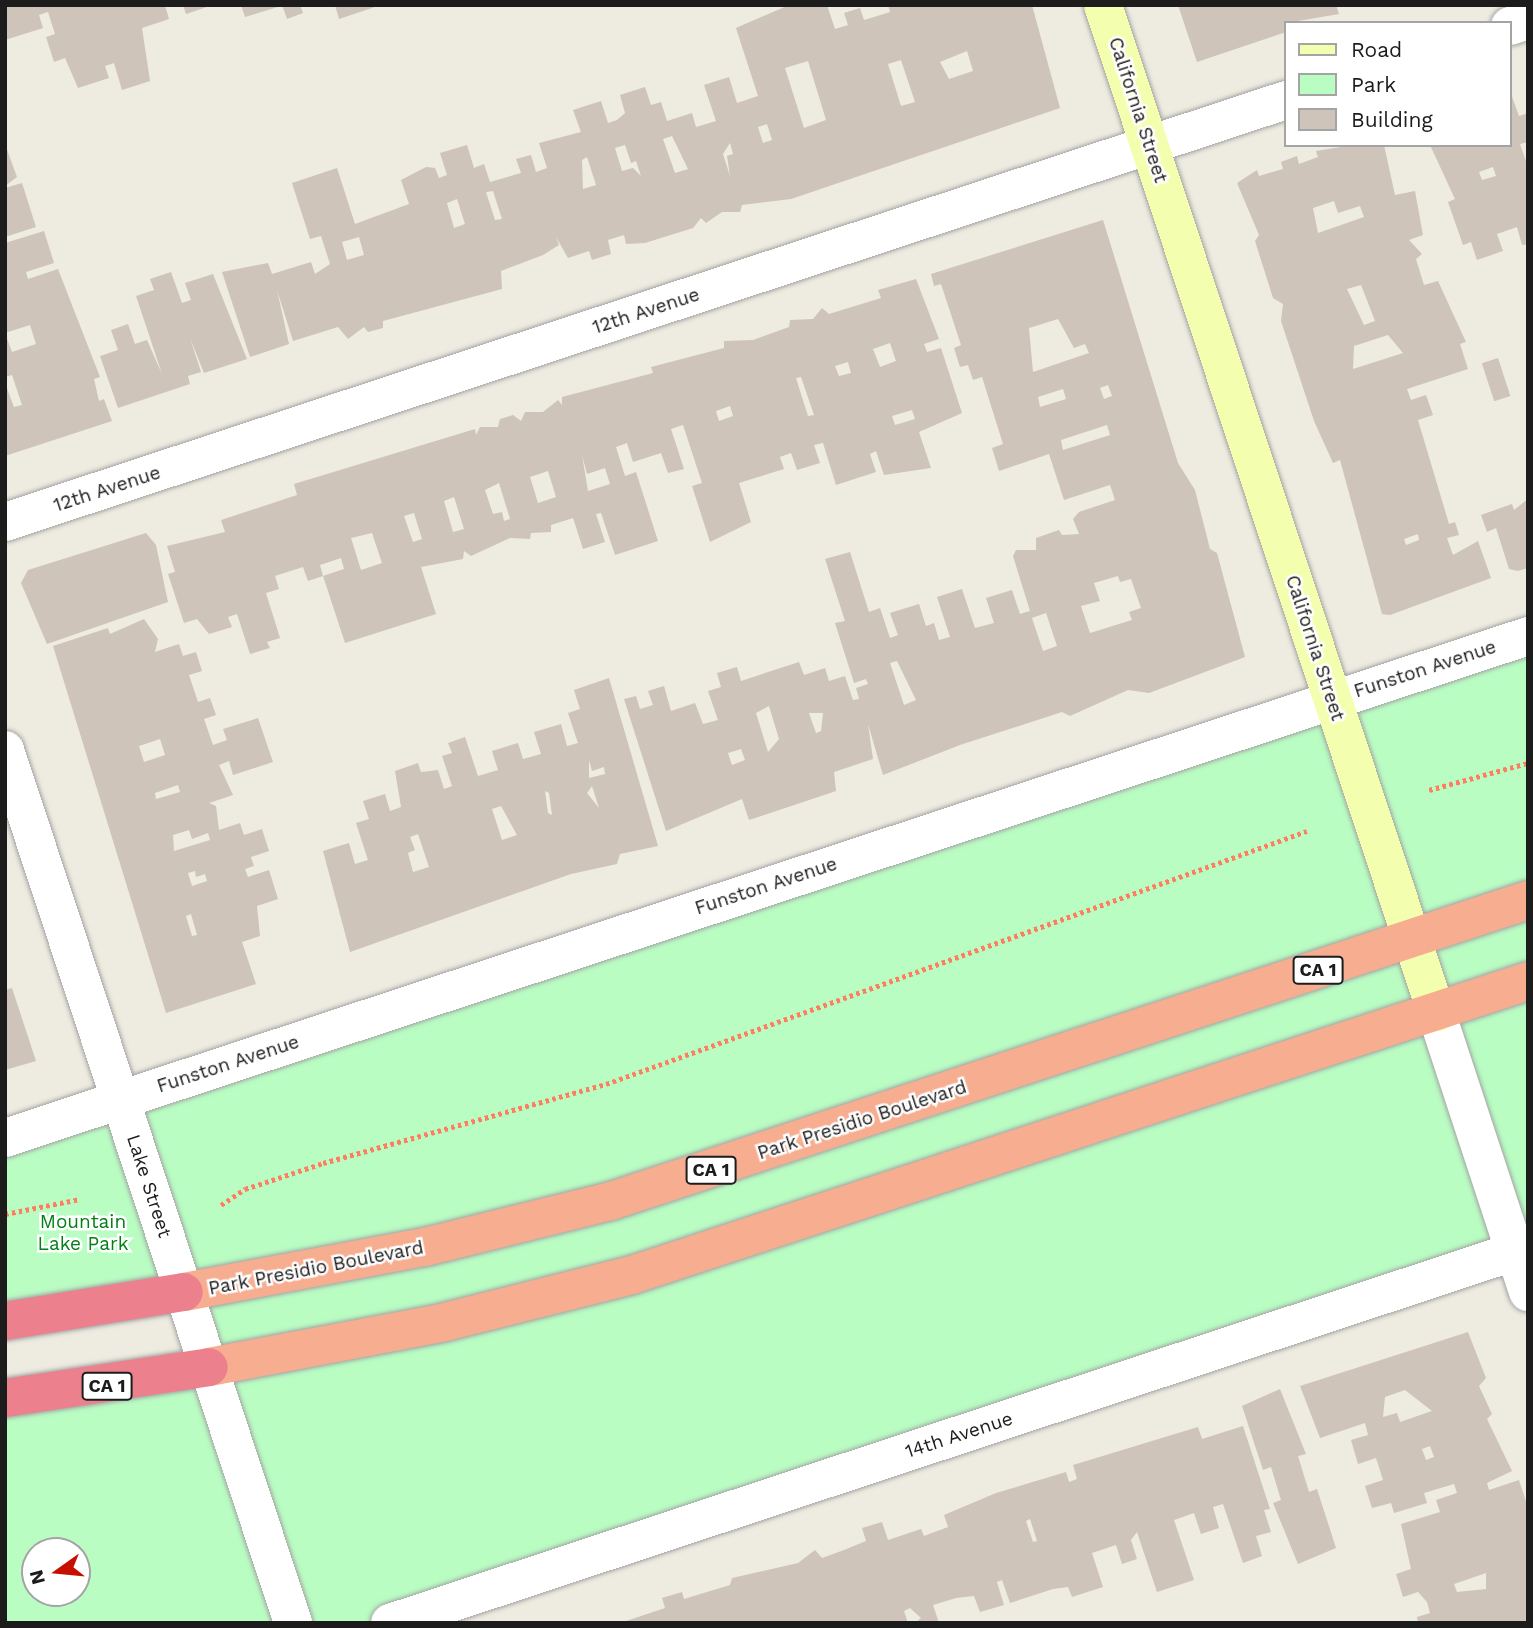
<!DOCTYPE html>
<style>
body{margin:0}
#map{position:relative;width:1533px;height:1628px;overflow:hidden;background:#eeebe0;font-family:"Work Sans",sans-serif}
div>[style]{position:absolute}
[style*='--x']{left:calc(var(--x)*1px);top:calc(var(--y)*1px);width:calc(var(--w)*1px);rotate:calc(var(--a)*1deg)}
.park>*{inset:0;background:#b9fdc3}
.building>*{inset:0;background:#cec4b9;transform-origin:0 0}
.path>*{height:4.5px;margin-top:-2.25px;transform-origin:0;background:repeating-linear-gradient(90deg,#ff7d60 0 3.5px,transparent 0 7px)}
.roads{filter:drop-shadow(0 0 2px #a3a3a3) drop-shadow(0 0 2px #a3a3a3)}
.minor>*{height:38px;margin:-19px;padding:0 19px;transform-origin:19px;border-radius:19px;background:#fff}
.tertiary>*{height:38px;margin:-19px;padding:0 19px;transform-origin:19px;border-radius:19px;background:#fff}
.secondary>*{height:38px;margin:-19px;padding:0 19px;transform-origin:19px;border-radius:19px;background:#f4feaf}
.trunk>*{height:38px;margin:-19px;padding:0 19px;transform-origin:19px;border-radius:19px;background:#f6ad90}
.motorway>*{height:38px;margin:-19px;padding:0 19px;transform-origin:19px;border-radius:19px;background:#ec818d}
span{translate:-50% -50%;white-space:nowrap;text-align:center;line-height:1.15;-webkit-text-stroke:5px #fff;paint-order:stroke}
.shield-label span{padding:2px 5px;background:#fff;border:2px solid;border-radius:5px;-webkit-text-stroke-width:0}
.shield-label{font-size:18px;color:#1c1c1c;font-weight:700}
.street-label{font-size:19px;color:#1c1c1c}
.park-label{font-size:19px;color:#048018}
.frame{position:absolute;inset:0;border:7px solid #1c1c1c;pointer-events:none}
.legend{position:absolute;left:1284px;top:21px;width:228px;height:126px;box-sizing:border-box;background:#fff;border:2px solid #a4a4a4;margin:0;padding:9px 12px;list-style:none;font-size:21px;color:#1c1c1c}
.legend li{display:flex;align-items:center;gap:14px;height:35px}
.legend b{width:35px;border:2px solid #a4a4a4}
.north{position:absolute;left:21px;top:1537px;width:70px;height:70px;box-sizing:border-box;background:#fff;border:2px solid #a4a4a4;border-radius:50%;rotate:255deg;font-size:19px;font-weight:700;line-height:28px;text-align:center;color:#1c1c1c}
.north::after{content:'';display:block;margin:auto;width:24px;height:32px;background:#c70f00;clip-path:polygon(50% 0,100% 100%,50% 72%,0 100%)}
</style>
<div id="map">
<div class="park">
<i style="clip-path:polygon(evenodd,1528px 636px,1528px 1248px,392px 1623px,5px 1623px,5px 1398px,208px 1367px,184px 1292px,5px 1321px,5px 1138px,1528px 636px,35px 1551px,77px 1551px,77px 1593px,35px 1593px,35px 1551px)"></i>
</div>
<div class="building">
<i style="clip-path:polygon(5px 5px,165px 5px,169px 19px,142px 28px,150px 81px,122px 90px,114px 63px,105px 66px,109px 78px,78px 88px,65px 58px,54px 62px,46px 37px,55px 34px,48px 12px,39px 15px,43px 28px,5px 40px)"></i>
<i style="clip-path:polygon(183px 5px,210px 5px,210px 6px,186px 14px)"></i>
<i style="clip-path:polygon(241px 5px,281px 5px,281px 6px,245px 17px)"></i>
<i style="clip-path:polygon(282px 5px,300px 5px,303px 13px,287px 19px)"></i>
<i style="clip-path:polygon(335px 5px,378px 5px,378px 6px,339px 19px)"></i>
<i style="clip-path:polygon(evenodd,789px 5px,827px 5px,835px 29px,848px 25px,844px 13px,860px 8px,864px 20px,890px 12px,888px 5px,1032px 5px,1060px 108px,791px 199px,742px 205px,740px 212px,722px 212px,706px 223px,701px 218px,693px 228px,645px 243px,626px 244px,624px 235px,608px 240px,611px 254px,592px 260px,589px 251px,568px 258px,556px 237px,559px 245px,543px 255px,501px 271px,502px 289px,383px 321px,383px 328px,368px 332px,364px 327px,348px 339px,338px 327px,293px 341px,277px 290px,289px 344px,250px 357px,222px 272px,268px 263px,272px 274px,311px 262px,315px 274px,330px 264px,321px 236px,310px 239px,292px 183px,337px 168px,355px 224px,409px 204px,401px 180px,426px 167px,435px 168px,439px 178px,447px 175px,440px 153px,467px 145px,474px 168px,484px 164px,490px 182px,521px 173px,516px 159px,531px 155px,536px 172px,547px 168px,539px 143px,581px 132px,573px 110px,601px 101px,608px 123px,617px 120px,625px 113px,620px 95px,645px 87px,651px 105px,661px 102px,667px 121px,692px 113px,696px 127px,716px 121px,704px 85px,729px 77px,737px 103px,758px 96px,736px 28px,789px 5px,967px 51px,973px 71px,949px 79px,940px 62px,967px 51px,789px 5px,901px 60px,915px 102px,901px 106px,888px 64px,901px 60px,789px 5px,808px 61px,826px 120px,804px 128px,785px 68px,808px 61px,789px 5px,767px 124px,772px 140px,763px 143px,758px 127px,767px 124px,789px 5px,672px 136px,688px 169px,675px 173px,663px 139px,672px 136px,789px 5px,730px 143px,733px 154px,727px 156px,730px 176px,723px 154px,730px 143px,789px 5px,625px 145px,631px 163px,636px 161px,641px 176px,633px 168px,622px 171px,615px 148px,625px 145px,789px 5px,587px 157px,596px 185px,583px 189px,582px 160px,587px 157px,789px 5px,493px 191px,502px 219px,495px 220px,486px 192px,493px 191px,789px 5px,457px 199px,465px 224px,454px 228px,447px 203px,457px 199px,789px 5px,359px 237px,364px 255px,347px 260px,342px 242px,359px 237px)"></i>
<i style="clip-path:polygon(1178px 5px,1336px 5px,1339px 14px,1286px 23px,1286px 32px,1197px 62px)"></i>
<i style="clip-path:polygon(evenodd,1510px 91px,1519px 116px,1528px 113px,1528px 142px,1520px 144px,1528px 167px,1528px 244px,1522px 245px,1517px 227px,1497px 234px,1503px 251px,1477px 260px,1471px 242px,1463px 245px,1448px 202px,1455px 199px,1430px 145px,1510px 145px,1510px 91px,1493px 167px,1496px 176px,1482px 180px,1479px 172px,1493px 167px)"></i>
<i style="clip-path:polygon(5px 144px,17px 177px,5px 186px)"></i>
<i style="clip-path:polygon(evenodd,1354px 145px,1384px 145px,1395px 195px,1415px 191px,1423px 235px,1409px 240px,1422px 254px,1416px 259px,1424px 285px,1438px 281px,1466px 342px,1460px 344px,1468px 369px,1407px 389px,1411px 400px,1426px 395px,1433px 415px,1418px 420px,1449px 524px,1455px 522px,1459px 535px,1447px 538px,1453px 555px,1478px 541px,1491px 578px,1390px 615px,1382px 614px,1340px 460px,1333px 463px,1314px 421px,1281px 321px,1283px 304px,1273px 298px,1255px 241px,1259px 235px,1237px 183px,1257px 170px,1259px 176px,1283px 169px,1281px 162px,1297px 156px,1299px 164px,1318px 157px,1316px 151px,1354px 145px,1334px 201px,1338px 213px,1360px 206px,1364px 217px,1318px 233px,1313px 208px,1334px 201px,1354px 145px,1361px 285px,1375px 321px,1364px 325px,1347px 289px,1361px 285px,1354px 145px,1388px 335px,1403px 353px,1353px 369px,1354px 346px,1388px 335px,1354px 145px,1418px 534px,1419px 540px,1406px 545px,1404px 539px,1418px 534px)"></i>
<i style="clip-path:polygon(22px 183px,36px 227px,5px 237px,5px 188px)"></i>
<i style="clip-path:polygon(evenodd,1103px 220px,1178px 463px,1195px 490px,1210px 549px,1217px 553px,1245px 657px,1149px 693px,1128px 690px,1070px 716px,1062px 712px,960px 745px,883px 775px,868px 724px,873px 759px,834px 772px,836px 791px,749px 820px,742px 799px,666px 831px,624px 699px,636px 696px,640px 709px,653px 705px,648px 691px,664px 686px,671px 711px,695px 703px,703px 724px,718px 720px,708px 691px,721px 687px,717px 673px,737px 667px,741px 681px,799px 662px,804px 675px,825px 668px,829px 681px,845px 676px,853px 700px,859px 699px,856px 688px,868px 684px,866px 679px,854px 683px,835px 623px,845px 621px,825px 559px,850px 552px,869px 612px,880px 608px,890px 638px,898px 635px,890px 613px,919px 604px,926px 626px,934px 623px,939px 640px,950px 637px,937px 597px,962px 589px,975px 628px,994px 623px,986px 598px,1012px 590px,1020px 614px,1030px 611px,1013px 556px,1016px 550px,1036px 550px,1036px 538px,1059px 530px,1062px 535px,1079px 534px,1073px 519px,1079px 512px,1115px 500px,1110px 485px,1064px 500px,1049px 454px,999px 471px,992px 448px,1003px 444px,982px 377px,973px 380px,968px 365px,960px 367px,954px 348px,961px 345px,941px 284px,934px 286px,931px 274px,1103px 220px,1058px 319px,1074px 348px,1085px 344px,1089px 353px,1033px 372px,1029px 328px,1058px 319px,1103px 220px,1108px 385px,1112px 396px,1104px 399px,1100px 388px,1108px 385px,1103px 220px,1063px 389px,1066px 399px,1040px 407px,1038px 397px,1063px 389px,1103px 220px,1107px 425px,1110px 435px,1063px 450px,1061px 440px,1107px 425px,1103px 220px,1118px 576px,1120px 582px,1131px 579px,1141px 608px,1129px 612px,1132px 620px,1090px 633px,1081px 606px,1100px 601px,1094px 583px,1118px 576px,1103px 220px,1046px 613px,1057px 646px,1043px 651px,1032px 618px,1046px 613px,1103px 220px,897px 661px,916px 700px,904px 705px,890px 663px,897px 661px,1103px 220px,769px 706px,779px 739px,768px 752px,756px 713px,769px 706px,1103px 220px,809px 713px,823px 713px,821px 731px,816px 733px,809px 713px,1103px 220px,741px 749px,745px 760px,732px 765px,728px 753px,741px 749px)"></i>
<i style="clip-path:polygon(44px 231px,54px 263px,26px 272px,28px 279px,58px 269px,100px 377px,94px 379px,99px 401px,104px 399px,112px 421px,5px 456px,5px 383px,14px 407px,22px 405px,12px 375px,5px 377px,5px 333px,12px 352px,36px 344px,30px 325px,5px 333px,5px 243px)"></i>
<i style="clip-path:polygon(171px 272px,182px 303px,191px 300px,185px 283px,213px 274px,247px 359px,204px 373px,190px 338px,201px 372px,188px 376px,190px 384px,118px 408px,100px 356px,118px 350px,111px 330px,128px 324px,135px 344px,147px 340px,162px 374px,136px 296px,154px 290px,150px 279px)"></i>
<i style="clip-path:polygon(evenodd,916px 279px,939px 339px,924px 344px,927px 352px,941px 348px,962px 413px,919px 432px,931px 468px,884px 475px,876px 451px,870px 454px,876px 472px,836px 485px,823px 443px,814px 445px,820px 463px,797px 470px,791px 453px,780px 457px,784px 469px,739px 483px,751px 522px,710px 542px,692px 486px,702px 483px,683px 425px,671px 429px,684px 469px,668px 473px,661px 453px,633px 462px,627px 443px,616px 447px,625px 476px,636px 472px,658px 541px,615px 555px,601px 513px,596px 514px,605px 542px,583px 549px,573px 518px,551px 525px,551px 532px,531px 533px,530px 539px,510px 538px,471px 556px,464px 551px,463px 559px,421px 567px,436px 614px,345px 643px,323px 576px,344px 569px,341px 558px,320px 565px,323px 576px,308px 581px,303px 567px,275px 576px,279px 589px,266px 593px,280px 638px,267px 642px,270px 648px,250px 654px,237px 614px,228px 617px,232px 627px,209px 634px,197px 619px,184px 623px,168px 574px,175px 572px,167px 546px,225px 532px,221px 520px,297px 495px,294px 484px,475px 429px,476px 435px,480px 427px,498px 427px,500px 419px,513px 415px,521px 421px,525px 412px,543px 412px,558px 400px,562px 405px,562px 397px,653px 373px,651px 367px,724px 348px,724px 341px,753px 340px,789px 327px,790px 320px,813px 319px,822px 308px,829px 314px,881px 298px,878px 290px,916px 279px,890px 343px,896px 361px,880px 367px,873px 349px,890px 343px,916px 279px,848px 362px,851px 373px,839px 376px,835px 366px,848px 362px,916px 279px,801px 377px,814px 415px,808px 416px,796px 378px,801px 377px,916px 279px,730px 406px,733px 416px,719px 421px,716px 411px,730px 406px,916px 279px,912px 410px,915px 419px,895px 425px,892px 416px,912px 410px,916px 279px,582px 455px,587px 474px,605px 468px,610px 484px,588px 491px,582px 455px,916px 279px,548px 471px,556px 497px,538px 503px,530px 477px,548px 471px,916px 279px,499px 483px,510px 519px,504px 521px,502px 512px,493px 514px,485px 490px,499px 483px,916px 279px,454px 497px,464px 529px,453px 532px,444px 501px,454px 497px,916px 279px,414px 513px,422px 539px,413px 542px,404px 516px,414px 513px,916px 279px,372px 533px,382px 563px,361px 570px,351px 538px,372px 533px)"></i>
<i style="left:1498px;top:358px;width:40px;height:17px;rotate:72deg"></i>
<i style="clip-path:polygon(1528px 499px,1528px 568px,1518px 571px,1509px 569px,1496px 528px,1487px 532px,1481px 515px,1512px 504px,1514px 510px)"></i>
<i style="clip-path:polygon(146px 533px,156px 545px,168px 602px,47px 644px,21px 583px,28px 570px)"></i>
<i style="clip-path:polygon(evenodd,144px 619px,158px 639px,155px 652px,179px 644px,183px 656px,196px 652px,202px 671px,189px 675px,198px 702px,210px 698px,216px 715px,204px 719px,213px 745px,227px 740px,223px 729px,258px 718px,273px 762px,233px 775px,229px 761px,219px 765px,233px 795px,209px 803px,216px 806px,219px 830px,240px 823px,244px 835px,262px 829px,269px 851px,251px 857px,254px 866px,245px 869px,248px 877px,269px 870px,278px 899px,257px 906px,260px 936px,242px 942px,256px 984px,166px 1013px,53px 646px,108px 628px,110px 634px,144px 619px,160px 739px,165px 755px,144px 762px,139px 746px,160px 739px,144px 619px,178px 785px,180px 792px,156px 799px,155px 793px,178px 785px,144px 619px,189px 830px,192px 839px,208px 833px,210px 840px,174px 851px,173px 835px,189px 830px,144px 619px,195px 871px,196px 877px,205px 874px,207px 881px,192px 886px,188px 873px,195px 871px,144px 619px,191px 914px,197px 935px,192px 936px,186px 916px,191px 914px)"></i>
<i style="clip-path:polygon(evenodd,609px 678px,658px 846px,620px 854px,617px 864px,571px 874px,350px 952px,323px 851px,349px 843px,355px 864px,368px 860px,356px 823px,369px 819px,363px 801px,385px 794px,390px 811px,401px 807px,395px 771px,418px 763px,421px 772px,438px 770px,444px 789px,452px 786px,442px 756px,452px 753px,448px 743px,465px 737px,478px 776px,498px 770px,492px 751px,518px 743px,523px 759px,541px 754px,534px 732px,561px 724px,567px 746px,578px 743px,568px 713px,580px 709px,574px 690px,609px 678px,589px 760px,592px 771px,604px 767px,605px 774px,589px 778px,589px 760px,609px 678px,592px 786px,599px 808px,587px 793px,592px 786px,609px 678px,545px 791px,549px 793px,552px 815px,548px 813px,545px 791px,609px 678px,501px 806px,517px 835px,502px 840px,492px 809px,501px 806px,609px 678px,418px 834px,429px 867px,413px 872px,408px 853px,415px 850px,410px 837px,418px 834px)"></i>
<i style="clip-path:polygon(12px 988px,36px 1061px,5px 1070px,5px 990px)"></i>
<i style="clip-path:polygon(evenodd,1468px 1332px,1486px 1378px,1479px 1386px,1492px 1414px,1487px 1419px,1512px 1471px,1487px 1483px,1489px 1490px,1519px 1480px,1528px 1508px,1528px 1620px,1519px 1623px,1418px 1623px,1417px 1617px,1430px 1613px,1427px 1602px,1418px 1592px,1403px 1597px,1396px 1574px,1411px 1569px,1401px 1524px,1440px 1512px,1436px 1500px,1457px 1493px,1454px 1484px,1424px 1493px,1427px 1503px,1394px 1513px,1391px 1503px,1372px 1508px,1365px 1486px,1383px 1480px,1376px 1458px,1358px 1464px,1351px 1440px,1368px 1435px,1365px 1423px,1320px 1438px,1300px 1386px,1468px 1332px,1405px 1390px,1432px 1411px,1400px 1422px,1397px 1413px,1383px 1417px,1385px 1397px,1405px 1390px,1468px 1332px,1430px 1446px,1434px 1457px,1426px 1460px,1422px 1449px,1430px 1446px,1468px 1332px,1486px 1573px,1486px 1589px,1457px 1592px,1454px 1584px,1486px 1573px)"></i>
<i style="clip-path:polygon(1280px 1389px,1306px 1454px,1298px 1456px,1309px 1492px,1317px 1489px,1336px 1548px,1298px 1564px,1273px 1503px,1281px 1500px,1271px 1467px,1263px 1470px,1242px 1406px)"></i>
<i style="clip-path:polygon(evenodd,1243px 1426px,1270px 1509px,1264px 1510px,1271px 1532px,1256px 1536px,1262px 1556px,1243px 1563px,1223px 1504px,1213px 1507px,1219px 1528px,1201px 1534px,1194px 1513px,1174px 1520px,1194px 1580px,1157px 1592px,1137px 1532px,1131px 1540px,1137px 1559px,1122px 1564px,1116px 1545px,1092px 1553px,1103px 1587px,1072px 1597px,1068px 1587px,1053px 1589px,1010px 1603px,1002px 1580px,997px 1582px,1004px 1605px,980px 1612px,974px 1596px,956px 1598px,933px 1605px,939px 1623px,915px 1623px,921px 1618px,910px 1608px,904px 1611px,908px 1623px,620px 1623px,665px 1608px,662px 1598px,682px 1592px,684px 1599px,730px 1585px,732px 1578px,798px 1563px,815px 1550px,822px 1558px,844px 1550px,866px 1541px,862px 1528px,882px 1522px,888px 1540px,921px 1529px,924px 1536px,948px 1527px,944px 1515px,996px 1493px,1066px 1472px,1069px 1482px,1077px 1479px,1073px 1465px,1198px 1427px,1202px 1439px,1243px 1426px,1030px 1519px,1037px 1541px,1033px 1542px,1026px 1521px,1030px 1519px)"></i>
</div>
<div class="path">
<i style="--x:1429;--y:790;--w:103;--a:-15.3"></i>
<i style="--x:221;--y:1205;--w:29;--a:-34"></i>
<i style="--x:245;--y:1189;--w:82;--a:-18.4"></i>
<i style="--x:323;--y:1163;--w:294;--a:-15.6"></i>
<i style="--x:606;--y:1084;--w:745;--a:-19.85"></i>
<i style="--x:5;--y:1214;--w:76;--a:-11.3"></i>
</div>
<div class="roads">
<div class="minor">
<i style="--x:1510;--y:26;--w:19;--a:-18"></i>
<i style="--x:5;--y:522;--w:1349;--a:-18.23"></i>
<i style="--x:5;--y:750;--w:919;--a:71.74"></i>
<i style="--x:5;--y:1138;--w:1604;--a:-18.24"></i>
<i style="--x:390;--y:1623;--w:1199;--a:-18.28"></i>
</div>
<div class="tertiary">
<i style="--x:1436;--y:1012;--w:295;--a:71.8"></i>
</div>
<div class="secondary">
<i style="--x:1103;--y:5;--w:1061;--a:71.7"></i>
</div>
<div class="trunk">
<i style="--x:184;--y:1292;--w:245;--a:-10.6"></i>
<i style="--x:425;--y:1247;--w:192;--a:-13.9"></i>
<i style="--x:611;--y:1201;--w:965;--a:-18.17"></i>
<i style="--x:209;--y:1367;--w:236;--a:-10.7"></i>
<i style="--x:441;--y:1323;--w:197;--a:-14.1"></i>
<i style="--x:632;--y:1275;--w:943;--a:-18.17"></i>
</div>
<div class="motorway">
<i style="--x:5;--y:1321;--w:181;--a:-9.2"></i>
<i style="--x:5;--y:1398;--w:206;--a:-8.6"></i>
</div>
</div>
<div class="shield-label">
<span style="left:1318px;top:970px">CA 1</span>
<span style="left:711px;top:1170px">CA 1</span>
<span style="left:107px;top:1386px">CA 1</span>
</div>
<div class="street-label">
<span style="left:1138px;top:110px;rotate:72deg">California Street</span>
<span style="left:646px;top:311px;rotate:-18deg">12th Avenue</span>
<span style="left:107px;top:489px;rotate:-18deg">12th Avenue</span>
<span style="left:1315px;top:648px;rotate:72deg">California Street</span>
<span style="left:1425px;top:669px;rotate:-18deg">Funston Avenue</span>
<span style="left:766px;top:886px;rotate:-18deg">Funston Avenue</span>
<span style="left:228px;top:1064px;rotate:-18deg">Funston Avenue</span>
<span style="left:862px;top:1120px;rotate:-18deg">Park Presidio Boulevard</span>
<span style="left:149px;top:1186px;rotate:72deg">Lake Street</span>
<span style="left:316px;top:1268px;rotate:-11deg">Park Presidio Boulevard</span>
<span style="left:959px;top:1435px;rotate:-18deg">14th Avenue</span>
</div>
<div class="park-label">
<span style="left:83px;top:1233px">Mountain<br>Lake Park</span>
</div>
<div class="frame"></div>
<ul class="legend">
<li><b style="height:9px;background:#f4feaf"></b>Road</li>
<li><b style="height:19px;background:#b9fdc3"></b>Park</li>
<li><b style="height:19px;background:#cec4b9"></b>Building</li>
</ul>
<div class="north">N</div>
</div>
